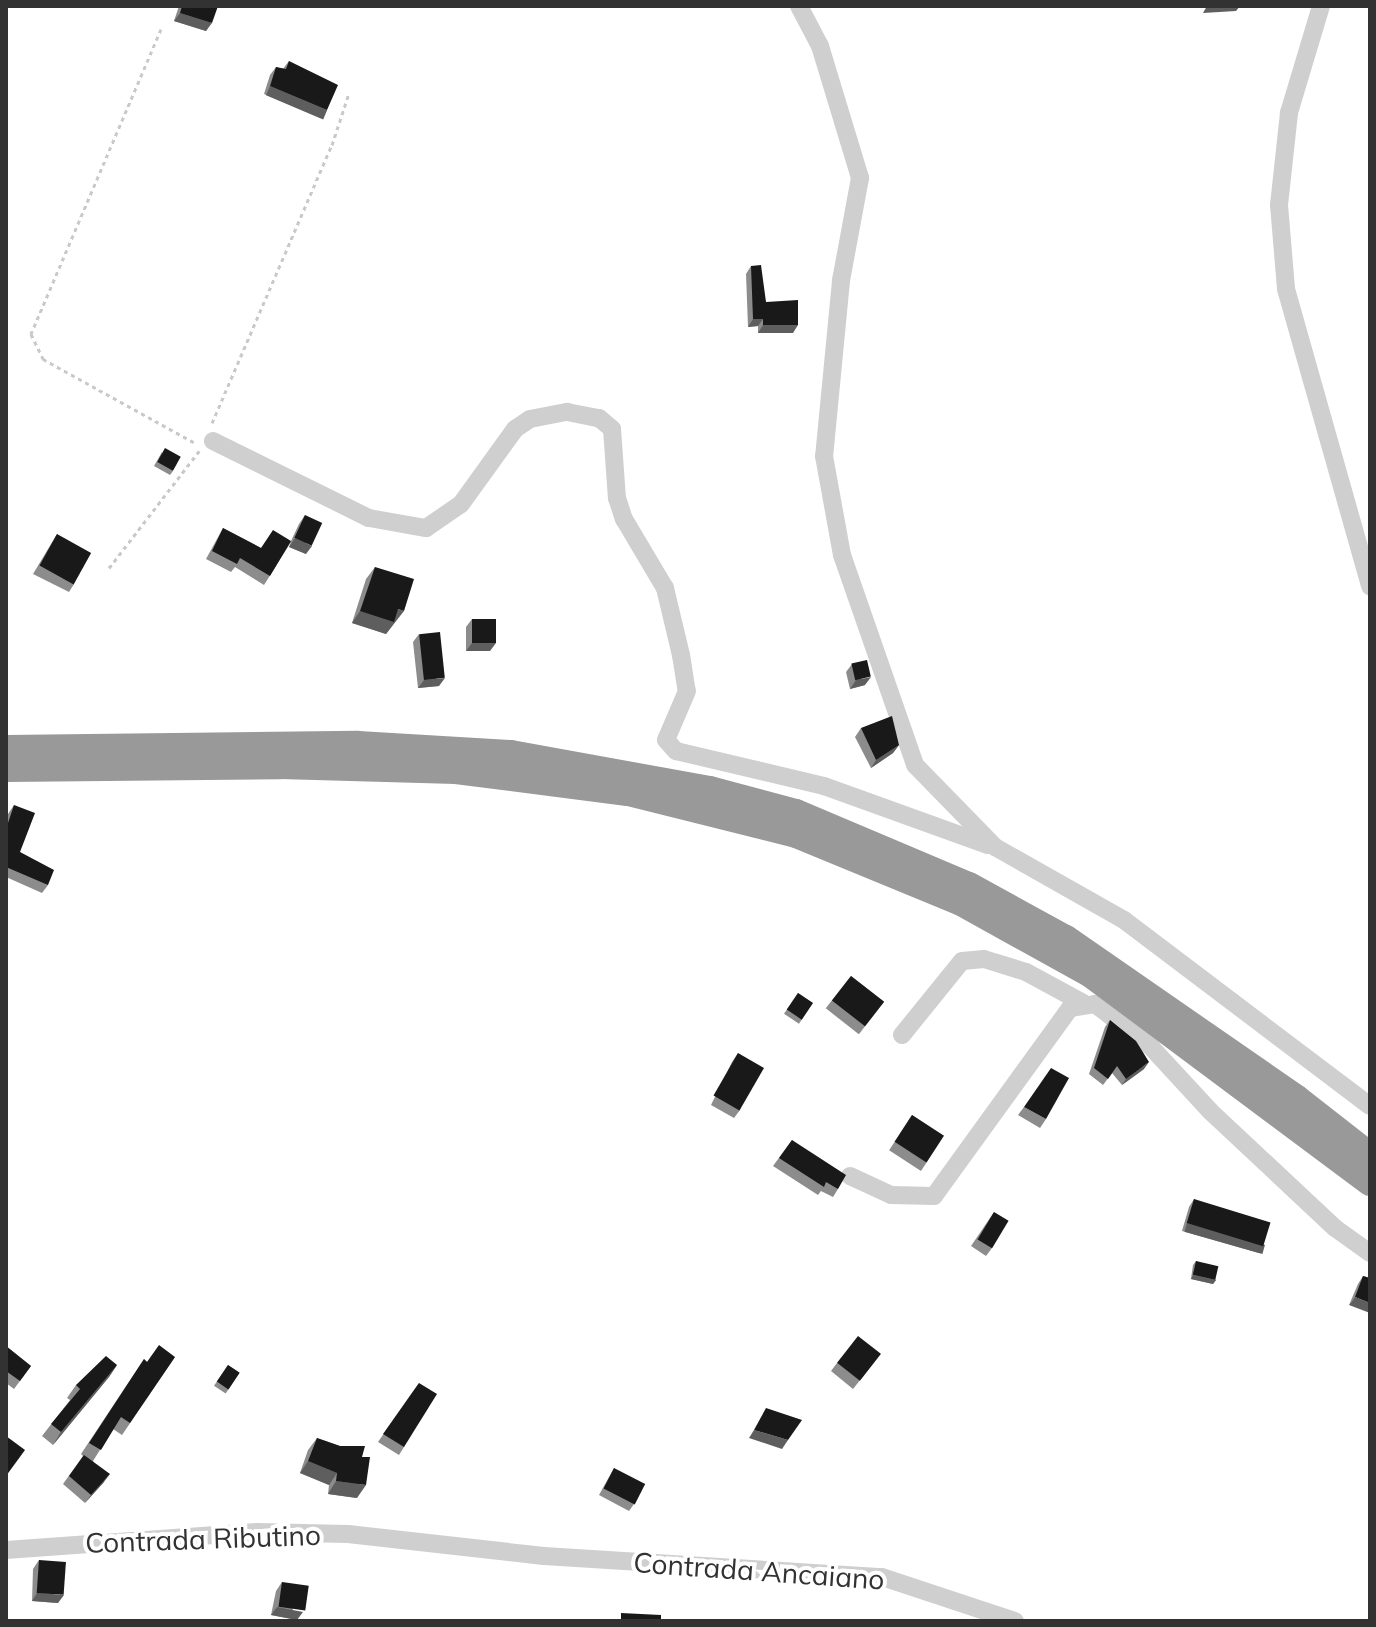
<!DOCTYPE html>
<style>
body{margin:0}
#map{position:relative;width:1376px;height:1627px;overflow:hidden;background:#fff;font-family:Mulish,sans-serif}
div>[style]{position:absolute}
[style*='--x']{left:calc(var(--x)*1px);top:calc(var(--y)*1px);width:calc(var(--w)*1px);rotate:calc(var(--a)*1deg)}
.path>*{height:3px;margin-top:-1.5px;transform-origin:0;background:repeating-linear-gradient(90deg,#c9c9c9 0 4px,transparent 0 8px)}
.minor>*{height:18px;margin:-9px;padding:0 9px;transform-origin:9px;border-radius:9px;background:#cfcfcf}
.highway>*{height:26px;margin:-13px;padding:0 13px;transform-origin:13px;border-radius:13px;background:#999}
.wall>*{inset:0;background:#8c8c8c;transform-origin:0 0}
.shaded-wall>*{inset:0;background:#5e5e5e;transform-origin:0 0}
.building>*{inset:0;background:#191919;transform-origin:0 0}
span{translate:-50% -50%;white-space:nowrap;text-align:center;line-height:1.15;-webkit-text-stroke:8px #fff;paint-order:stroke}
.street-label{font-size:28px;color:#323232}
.frame{position:absolute;inset:0;border:8px solid #323232;pointer-events:none}
</style>
<div id="map">
<div class="path">
<i style="--x:161;--y:29;--w:332;--a:113.1"></i>
<i style="--x:31;--y:334;--w:28;--a:64"></i>
<i style="--x:43;--y:359;--w:174;--a:28.9"></i>
<i style="--x:212;--y:423;--w:303;--a:-66.7"></i>
<i style="--x:332;--y:145;--w:55;--a:-71.9"></i>
<i style="--x:109;--y:568;--w:148;--a:-52.4"></i>
</div>
<div class="minor">
<i style="--x:799;--y:6;--w:45;--a:62.3"></i>
<i style="--x:820;--y:46;--w:138;--a:73.1"></i>
<i style="--x:860;--y:178;--w:105;--a:100.5"></i>
<i style="--x:841;--y:281;--w:176;--a:95.5"></i>
<i style="--x:824;--y:456;--w:101;--a:79.7"></i>
<i style="--x:842;--y:555;--w:222;--a:70.8"></i>
<i style="--x:915;--y:765;--w:115;--a:45.7"></i>
<i style="--x:995;--y:847;--w:148;--a:29.5"></i>
<i style="--x:1124;--y:920;--w:308;--a:37.1"></i>
<i style="--x:1321;--y:6;--w:112;--a:106.7"></i>
<i style="--x:1289;--y:113;--w:93;--a:96.2"></i>
<i style="--x:1279;--y:205;--w:84;--a:85.2"></i>
<i style="--x:1286;--y:289;--w:309;--a:74.2"></i>
<i style="--x:213;--y:441;--w:174;--a:26.3"></i>
<i style="--x:369;--y:518;--w:58;--a:10"></i>
<i style="--x:426;--y:528;--w:42;--a:-34.4"></i>
<i style="--x:461;--y:504;--w:92;--a:-54.2"></i>
<i style="--x:515;--y:429;--w:18;--a:-34"></i>
<i style="--x:530;--y:419;--w:38;--a:-11"></i>
<i style="--x:567;--y:412;--w:33;--a:11"></i>
<i style="--x:599;--y:418;--w:17;--a:40"></i>
<i style="--x:612;--y:429;--w:69;--a:85.9"></i>
<i style="--x:617;--y:498;--w:22;--a:72"></i>
<i style="--x:624;--y:519;--w:80;--a:59.3"></i>
<i style="--x:665;--y:588;--w:69;--a:76.6"></i>
<i style="--x:681;--y:655;--w:36;--a:81"></i>
<i style="--x:687;--y:691;--w:53;--a:113.2"></i>
<i style="--x:666;--y:740;--w:15;--a:48"></i>
<i style="--x:676;--y:751;--w:152;--a:13.3"></i>
<i style="--x:824;--y:786;--w:174;--a:19.8"></i>
<i style="--x:902;--y:1035;--w:95;--a:-51"></i>
<i style="--x:962;--y:961;--w:22;--a:-5"></i>
<i style="--x:984;--y:959;--w:44;--a:17.2"></i>
<i style="--x:1026;--y:972;--w:65;--a:28.5"></i>
<i style="--x:850;--y:1176;--w:45;--a:24.9"></i>
<i style="--x:891;--y:1195;--w:43;--a:1.3"></i>
<i style="--x:934;--y:1196;--w:232;--a:-54.1"></i>
<i style="--x:1070;--y:1008;--w:25;--a:-9"></i>
<i style="--x:1095;--y:1004;--w:71;--a:37.5"></i>
<i style="--x:1151;--y:1047;--w:87;--a:47.3"></i>
<i style="--x:1210;--y:1111;--w:171;--a:43.1"></i>
<i style="--x:1335;--y:1228;--w:43;--a:35.5"></i>
<i style="--x:6;--y:1550;--w:252;--a:-4.1"></i>
<i style="--x:257;--y:1532;--w:91;--a:1.3"></i>
<i style="--x:348;--y:1534;--w:197;--a:6.4"></i>
<i style="--x:544;--y:1556;--w:339;--a:3.6"></i>
<i style="--x:882;--y:1577;--w:140;--a:18.3"></i>
</div>
<div class="highway">
<i style="--x:6;--y:748;--w:352;--a:-0.7"></i>
<i style="--x:358;--y:744;--w:153;--a:3.4"></i>
<i style="--x:511;--y:753;--w:202;--a:10.3"></i>
<i style="--x:710;--y:789;--w:89;--a:15"></i>
<i style="--x:796;--y:812;--w:188;--a:22.9"></i>
<i style="--x:969;--y:885;--w:111;--a:28.7"></i>
<i style="--x:1066;--y:938;--w:281;--a:34.7"></i>
<i style="--x:1297;--y:1098;--w:93;--a:38"></i>
<i style="--x:6;--y:769;--w:274;--a:-0.6"></i>
<i style="--x:280;--y:766;--w:176;--a:1.6"></i>
<i style="--x:456;--y:771;--w:173;--a:7.3"></i>
<i style="--x:628;--y:793;--w:173;--a:14"></i>
<i style="--x:796;--y:835;--w:178;--a:22.4"></i>
<i style="--x:961;--y:903;--w:149;--a:29"></i>
<i style="--x:1091;--y:975;--w:348;--a:36.7"></i>
</div>
<div class="wall">
<i style="clip-path:polygon(179px 6px,218px 6px,206px 31px,174px 21px)"></i>
<i style="clip-path:polygon(289px 61px,327px 110px,321px 118px,264px 94px,270px 75px,276px 67px,283px 69px)"></i>
<i style="clip-path:polygon(751px 266px,766px 302px,793px 333px,758px 333px,758px 326px,748px 327px,746px 274px)"></i>
<i style="clip-path:polygon(162px 452px,173px 471px,170px 475px,154px 466px)"></i>
<i style="clip-path:polygon(305px 515px,306px 554px,289px 547px,291px 542px,264px 585px,235px 567px,231px 572px,206px 559px,223px 528px,261px 548px,291px 541px,299px 524px)"></i>
<i style="clip-path:polygon(57px 534px,74px 584px,69px 592px,33px 574px)"></i>
<i style="clip-path:polygon(375px 567px,395px 623px,394px 623px,386px 634px,352px 623px,366px 579px)"></i>
<i style="clip-path:polygon(472px 619px,490px 651px,466px 651px,466px 627px)"></i>
<i style="clip-path:polygon(419px 634px,439px 686px,418px 688px,413px 642px)"></i>
<i style="clip-path:polygon(852px 664px,865px 685px,850px 689px,846px 672px)"></i>
<i style="clip-path:polygon(861px 728px,899px 745px,893px 753px,871px 768px,855px 737px)"></i>
<i style="clip-path:polygon(14px 805px,20px 852px,48px 885px,42px 893px,6px 877px,6px 820px,8px 814px)"></i>
<i style="left:851px;top:976px;width:42px;height:41px;rotate:38deg"></i>
<i style="left:798px;top:993px;width:18px;height:25px;rotate:34deg"></i>
<i style="clip-path:polygon(1110px 1020px,1144px 1069px,1122px 1085px,1112px 1073px,1103px 1085px,1089px 1074px,1105px 1027px)"></i>
<i style="clip-path:polygon(738px 1053px,740px 1110px,734px 1118px,711px 1105px,732px 1062px)"></i>
<i style="clip-path:polygon(1024px 1107px,1046px 1119px,1040px 1128px,1018px 1115px)"></i>
<i style="left:912px;top:1115px;width:38px;height:42px;rotate:33deg"></i>
<i style="clip-path:polygon(792px 1140px,838px 1189px,833px 1197px,821px 1191px,818px 1195px,773px 1166px)"></i>
<i style="clip-path:polygon(1194px 1199px,1265px 1245px,1259px 1253px,1182px 1231px,1189px 1207px)"></i>
<i style="clip-path:polygon(994px 1212px,992px 1248px,986px 1256px,971px 1246px)"></i>
<i style="clip-path:polygon(1196px 1261px,1216px 1280px,1213px 1284px,1191px 1279px,1193px 1265px)"></i>
<i style="clip-path:polygon(1363px 1276px,1370px 1278px,1349px 1305px,1358px 1284px)"></i>
<i style="clip-path:polygon(6px 1346px,31px 1366px,14px 1389px,6px 1383px)"></i>
<i style="clip-path:polygon(881px 1354px,853px 1389px,831px 1371px,837px 1363px)"></i>
<i style="clip-path:polygon(175px 1357px,122px 1435px,113px 1429px,93px 1461px,104px 1482px,85px 1503px,63px 1484px,83px 1456px,81px 1454px,144px 1359px,147px 1362px)"></i>
<i style="clip-path:polygon(117px 1365px,109px 1377px,53px 1445px,42px 1436px,70px 1400px,67px 1398px,76px 1385px)"></i>
<i style="left:228px;top:1365px;width:14px;height:25px;rotate:34deg"></i>
<i style="clip-path:polygon(419px 1383px,404px 1447px,399px 1455px,378px 1442px)"></i>
<i style="clip-path:polygon(317px 1438px,340px 1446px,362px 1457px,357px 1498px,328px 1494px,329px 1485px,300px 1473px,308px 1450px)"></i>
<i style="clip-path:polygon(614px 1468px,634px 1504px,629px 1511px,599px 1495px)"></i>
<i style="clip-path:polygon(39px 1560px,58px 1603px,32px 1601px,33px 1569px)"></i>
<i style="clip-path:polygon(282px 1582px,297px 1620px,271px 1615px,276px 1591px)"></i>
</div>
<div class="shaded-wall">
<i style="clip-path:polygon(1207px 6px,1240px 6px,1236px 11px,1203px 13px)"></i>
<i style="clip-path:polygon(180px 13px,212px 23px,206px 31px,174px 21px)"></i>
<i style="left:270px;top:86px;width:62px;height:10px;rotate:23deg"></i>
<i style="clip-path:polygon(753px 319px,763px 319px,758px 326px,748px 327px)"></i>
<i style="clip-path:polygon(763px 325px,798px 325px,793px 333px,758px 333px)"></i>
<i style="clip-path:polygon(295px 538px,312px 546px,306px 554px,289px 547px)"></i>
<i style="clip-path:polygon(398px 609px,404px 611px,386px 634px,352px 623px,360px 611px)"></i>
<i style="clip-path:polygon(472px 643px,496px 643px,490px 651px,466px 651px)"></i>
<i style="clip-path:polygon(871px 677px,865px 685px,850px 689px,856px 680px)"></i>
<i style="clip-path:polygon(445px 678px,439px 686px,418px 688px,424px 680px)"></i>
<i style="clip-path:polygon(899px 745px,893px 753px,871px 768px,876px 760px)"></i>
<i style="clip-path:polygon(1149px 1062px,1144px 1069px,1122px 1085px,1126px 1079px)"></i>
<i style="left:1187px;top:1223px;width:81px;height:9px;rotate:16deg"></i>
<i style="clip-path:polygon(1193px 1275px,1216px 1280px,1213px 1284px,1191px 1279px)"></i>
<i style="clip-path:polygon(1355px 1297px,1370px 1303px,1370px 1313px,1349px 1305px)"></i>
<i style="clip-path:polygon(117px 1365px,109px 1377px,53px 1445px,61px 1432px)"></i>
<i style="clip-path:polygon(754px 1430px,788px 1440px,782px 1449px,749px 1438px)"></i>
<i style="clip-path:polygon(308px 1461px,337px 1473px,329px 1485px,300px 1473px)"></i>
<i style="clip-path:polygon(110px 1474px,104px 1482px,85px 1503px,91px 1495px)"></i>
<i style="clip-path:polygon(336px 1481px,366px 1485px,357px 1498px,328px 1494px)"></i>
<i style="clip-path:polygon(37px 1593px,64px 1595px,58px 1603px,32px 1601px)"></i>
<i style="clip-path:polygon(277px 1607px,303px 1612px,297px 1620px,271px 1615px)"></i>
</div>
<div class="building">
<i style="clip-path:polygon(182px 6px,218px 6px,212px 23px,180px 13px)"></i>
<i style="clip-path:polygon(289px 61px,338px 85px,327px 110px,270px 86px,276px 67px,286px 69px)"></i>
<i style="clip-path:polygon(761px 265px,766px 302px,798px 300px,798px 325px,763px 325px,763px 319px,753px 319px,751px 266px)"></i>
<i style="left:165px;top:448px;width:18px;height:16px;rotate:29deg"></i>
<i style="left:305px;top:515px;width:19px;height:25px;rotate:25deg"></i>
<i style="clip-path:polygon(223px 528px,261px 548px,273px 530px,291px 541px,270px 576px,240px 558px,237px 564px,212px 551px)"></i>
<i style="left:57px;top:534px;width:39px;height:36px;rotate:29deg"></i>
<i style="clip-path:polygon(375px 567px,414px 579px,404px 611px,398px 609px,394px 622px,360px 611px)"></i>
<i style="left:472px;top:619px;width:24px;height:24px"></i>
<i style="left:440px;top:632px;width:46px;height:21px;rotate:84deg"></i>
<i style="left:867px;top:660px;width:17px;height:16px;rotate:77deg"></i>
<i style="clip-path:polygon(892px 716px,899px 745px,876px 760px,861px 728px)"></i>
<i style="clip-path:polygon(14px 805px,35px 813px,20px 852px,54px 870px,48px 885px,6px 867px,6px 829px)"></i>
<i style="left:851px;top:976px;width:42px;height:31px;rotate:38deg"></i>
<i style="left:798px;top:993px;width:18px;height:20px;rotate:34deg"></i>
<i style="clip-path:polygon(1110px 1020px,1136px 1041px,1149px 1062px,1126px 1079px,1117px 1066px,1108px 1079px,1094px 1068px)"></i>
<i style="left:738px;top:1053px;width:30px;height:49px;rotate:30deg"></i>
<i style="clip-path:polygon(1051px 1068px,1069px 1078px,1046px 1119px,1024px 1107px)"></i>
<i style="left:912px;top:1115px;width:38px;height:32px;rotate:33deg"></i>
<i style="clip-path:polygon(792px 1140px,846px 1175px,838px 1189px,826px 1182px,824px 1187px,779px 1158px)"></i>
<i style="left:1194px;top:1199px;width:80px;height:25px;rotate:17deg"></i>
<i style="left:994px;top:1212px;width:17px;height:32px;rotate:31deg"></i>
<i style="left:1196px;top:1261px;width:23px;height:14px;rotate:13deg"></i>
<i style="clip-path:polygon(1363px 1276px,1370px 1278px,1370px 1303px,1355px 1297px)"></i>
<i style="left:858px;top:1336px;width:29px;height:34px;rotate:38deg"></i>
<i style="clip-path:polygon(159px 1345px,175px 1357px,130px 1423px,121px 1417px,101px 1450px,89px 1443px,144px 1359px,147px 1362px)"></i>
<i style="clip-path:polygon(6px 1346px,31px 1366px,20px 1381px,6px 1371px)"></i>
<i style="clip-path:polygon(106px 1356px,117px 1365px,61px 1432px,51px 1424px,80px 1389px,76px 1385px)"></i>
<i style="left:228px;top:1365px;width:14px;height:20px;rotate:34deg"></i>
<i style="clip-path:polygon(419px 1383px,437px 1394px,404px 1447px,383px 1434px)"></i>
<i style="clip-path:polygon(766px 1408px,802px 1420px,788px 1440px,754px 1430px)"></i>
<i style="clip-path:polygon(6px 1436px,25px 1450px,6px 1476px)"></i>
<i style="clip-path:polygon(317px 1438px,340px 1446px,365px 1446px,362px 1457px,370px 1457px,366px 1485px,336px 1481px,337px 1473px,308px 1461px)"></i>
<i style="clip-path:polygon(84px 1455px,110px 1474px,91px 1495px,69px 1476px)"></i>
<i style="left:614px;top:1468px;width:35px;height:23px;rotate:27deg"></i>
<i style="left:39px;top:1560px;width:27px;height:33px;rotate:4deg"></i>
<i style="left:282px;top:1582px;width:27px;height:25px;rotate:8deg"></i>
<i style="clip-path:polygon(621px 1613px,661px 1615px,661px 1621px,621px 1621px)"></i>
</div>
<div class="street-label">
<span style="left:203px;top:1539px;rotate:-2deg">Contrada Ributino</span>
<span style="left:759px;top:1571px;rotate:4deg">Contrada Ancaiano</span>
</div>
<div class="frame"></div>
</div>
